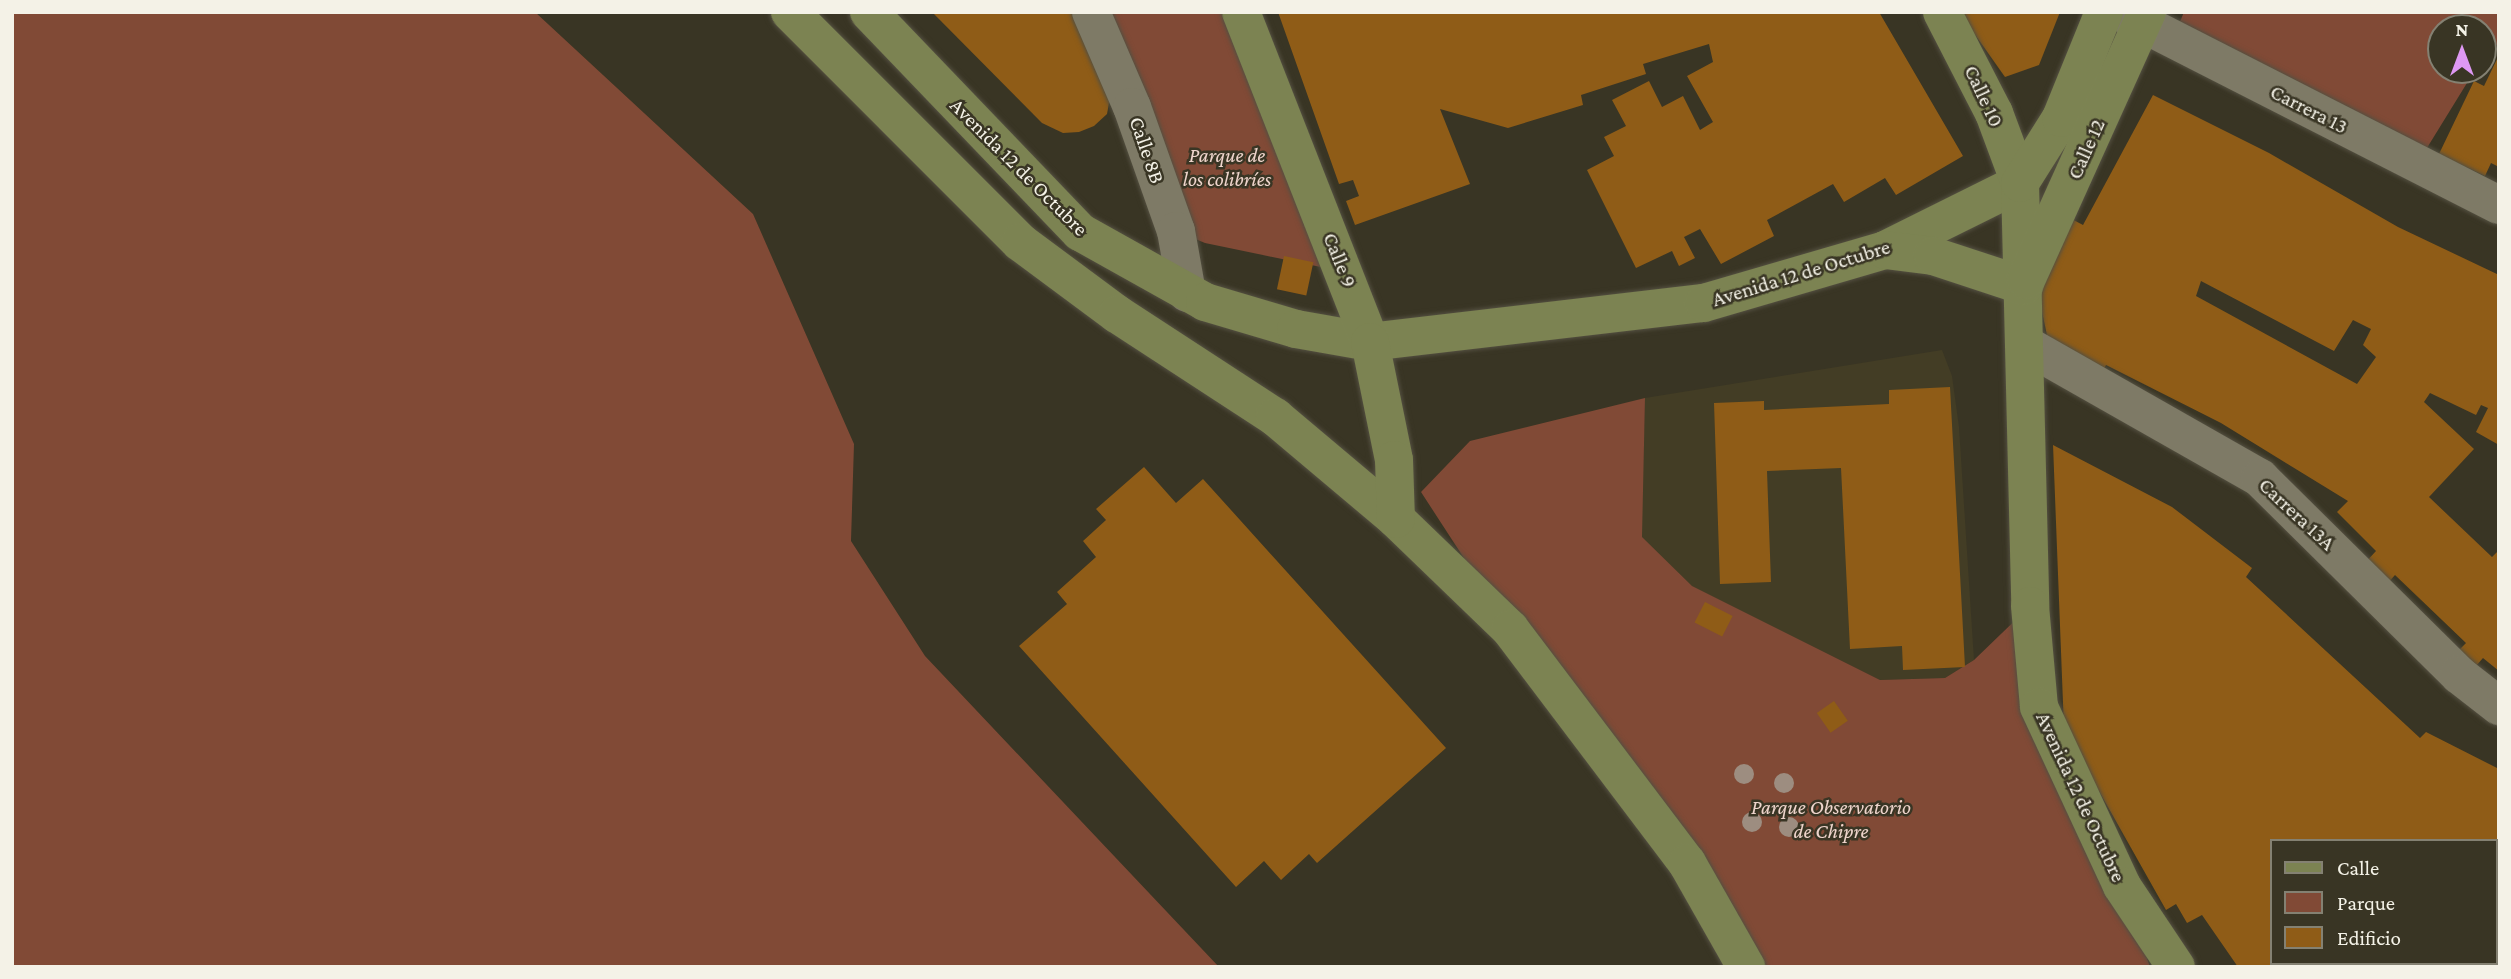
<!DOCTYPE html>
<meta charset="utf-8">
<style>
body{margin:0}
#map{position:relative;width:2511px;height:979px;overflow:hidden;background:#393524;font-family:"Crimson Pro",serif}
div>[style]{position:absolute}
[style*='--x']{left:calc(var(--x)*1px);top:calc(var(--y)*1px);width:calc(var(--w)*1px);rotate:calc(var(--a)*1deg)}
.built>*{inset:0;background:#433d25}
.green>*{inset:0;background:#814a36}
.building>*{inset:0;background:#8f5c17;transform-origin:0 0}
.roads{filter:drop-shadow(0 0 2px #545041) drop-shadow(0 0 2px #545041)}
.street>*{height:38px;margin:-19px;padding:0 19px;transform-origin:19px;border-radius:19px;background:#7e7a66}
.secondary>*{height:38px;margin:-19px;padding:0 19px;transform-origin:19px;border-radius:19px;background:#7c8352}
.trees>*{width:20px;height:20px;margin:-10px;border-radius:50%;background:#9d8d80}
span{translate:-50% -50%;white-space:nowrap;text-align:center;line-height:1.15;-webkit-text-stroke:5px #393524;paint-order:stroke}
.street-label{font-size:21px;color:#f4f2e7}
.park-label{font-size:21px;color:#efd5cc;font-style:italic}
.frame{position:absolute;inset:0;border:14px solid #f4f2e7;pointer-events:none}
.legend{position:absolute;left:2270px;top:839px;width:228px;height:126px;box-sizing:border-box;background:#393524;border:2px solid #848172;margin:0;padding:9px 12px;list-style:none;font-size:21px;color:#f4f2e7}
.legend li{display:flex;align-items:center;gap:14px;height:35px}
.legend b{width:35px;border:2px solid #848172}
.north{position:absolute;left:2427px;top:14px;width:70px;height:70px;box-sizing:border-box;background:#393524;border:2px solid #848172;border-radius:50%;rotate:0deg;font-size:19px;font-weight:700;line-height:28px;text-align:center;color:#f4f2e7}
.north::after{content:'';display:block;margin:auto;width:24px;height:32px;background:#de98f3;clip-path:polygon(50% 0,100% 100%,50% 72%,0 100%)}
</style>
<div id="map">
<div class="built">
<i style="clip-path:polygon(1942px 350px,1952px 376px,1959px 427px,1974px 660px,1945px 678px,1880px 680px,1691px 586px,1641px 537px,1645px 398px)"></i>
</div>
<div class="green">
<i style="clip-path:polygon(12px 12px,535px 12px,753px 214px,854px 444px,851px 541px,925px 656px,1219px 967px,12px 967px)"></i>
<i style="clip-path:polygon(1091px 12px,1241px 12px,1345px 272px,1205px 243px,1176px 231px)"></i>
<i style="clip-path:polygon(2184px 12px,2499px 12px,2499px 42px,2483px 61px,2483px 28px,2441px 28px,2441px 70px,2475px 70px,2422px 156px,2174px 36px)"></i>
<i style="clip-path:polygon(1645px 398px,1642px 537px,1692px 586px,1880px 680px,1945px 678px,1974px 660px,2030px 606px,2039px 707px,2122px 886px,2150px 967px,1746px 967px,1510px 629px,1421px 492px,1470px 441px)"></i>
</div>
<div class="building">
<i style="clip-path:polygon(932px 12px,1080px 12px,1111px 92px,1107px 114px,1094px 126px,1079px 132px,1063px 133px,1042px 123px)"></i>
<i style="clip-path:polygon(1278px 12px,1879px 12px,1963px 156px,1896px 195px,1885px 178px,1844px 202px,1833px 184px,1767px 220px,1774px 236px,1721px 264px,1700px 229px,1684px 237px,1695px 258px,1679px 266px,1672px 251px,1636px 268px,1587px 170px,1614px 156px,1604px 137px,1626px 126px,1612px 100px,1649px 81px,1662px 107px,1683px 96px,1700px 130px,1713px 122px,1687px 76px,1713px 62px,1709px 44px,1643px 64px,1646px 74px,1581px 95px,1583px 105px,1508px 128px,1440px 109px,1470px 184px,1355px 225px,1346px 201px,1359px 196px,1353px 180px,1339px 184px)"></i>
<i style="clip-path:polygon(1959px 12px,2060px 12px,2039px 65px,2005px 77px)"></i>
<i style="clip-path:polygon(2499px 55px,2499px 167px,2491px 163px,2485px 176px,2439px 154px,2474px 81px,2484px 86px)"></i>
<i style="clip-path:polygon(evenodd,2153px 95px,2269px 153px,2398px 227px,2499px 275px,2499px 445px,2476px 432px,2488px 408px,2481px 405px,2476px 415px,2430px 393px,2424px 402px,2474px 449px,2429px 497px,2492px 557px,2499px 550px,2499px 671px,2483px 658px,2476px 666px,2459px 650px,2466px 643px,2395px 575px,2387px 584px,2364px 564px,2376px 551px,2337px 512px,2348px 501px,2221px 423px,2106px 365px,2101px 374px,2048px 340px,2037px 288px,2066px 216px,2083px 225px,2153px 95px,2201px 281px,2334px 351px,2353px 320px,2371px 329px,2363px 345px,2376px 357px,2357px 384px,2196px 296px,2201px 281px)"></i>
<i style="left:1284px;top:256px;width:30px;height:34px;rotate:12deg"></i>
<i style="clip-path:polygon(1950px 387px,1965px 667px,1903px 670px,1902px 646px,1850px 649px,1841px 468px,1767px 471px,1771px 582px,1720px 584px,1714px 403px,1764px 401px,1764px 410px,1889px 404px,1889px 390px)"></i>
<i style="clip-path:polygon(2053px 445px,2172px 507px,2252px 568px,2246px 577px,2420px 738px,2426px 732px,2499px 769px,2499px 872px,2495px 873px,2495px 841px,2271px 841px,2271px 963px,2398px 967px,2238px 967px,2202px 915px,2187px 923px,2176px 904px,2166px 910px,2064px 729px)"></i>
<i style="clip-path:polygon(1144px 467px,1176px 503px,1203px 479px,1446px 748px,1317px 863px,1309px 854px,1281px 880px,1264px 861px,1236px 887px,1019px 646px,1067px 604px,1057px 592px,1096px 557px,1083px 541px,1106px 520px,1096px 509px)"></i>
<i style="left:1705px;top:602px;width:31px;height:23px;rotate:27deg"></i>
<i style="left:1834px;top:701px;width:24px;height:21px;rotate:55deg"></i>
<i style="clip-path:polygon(2497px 935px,2499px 967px,2416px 967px,2415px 963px,2495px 963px)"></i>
</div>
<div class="roads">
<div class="street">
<i style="--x:1091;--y:12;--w:103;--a:66.7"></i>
<i style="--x:1132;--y:107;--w:132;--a:70.5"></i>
<i style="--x:1176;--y:231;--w:63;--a:79.9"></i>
<i style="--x:2120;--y:12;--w:425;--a:27"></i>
<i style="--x:2026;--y:345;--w:269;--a:29.6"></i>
<i style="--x:2260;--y:478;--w:280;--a:44.7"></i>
<i style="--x:2459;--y:675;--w:51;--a:37.8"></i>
</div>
<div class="secondary">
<i style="--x:790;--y:12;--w:325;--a:45"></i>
<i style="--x:1020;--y:242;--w:121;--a:36.6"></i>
<i style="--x:1117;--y:314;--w:189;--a:33.1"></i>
<i style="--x:1275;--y:417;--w:158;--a:40.1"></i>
<i style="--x:1396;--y:519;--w:158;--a:44"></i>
<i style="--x:1510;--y:629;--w:293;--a:52.9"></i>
<i style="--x:1687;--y:863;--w:120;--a:60.4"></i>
<i style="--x:869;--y:12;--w:305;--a:46.2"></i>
<i style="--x:1080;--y:232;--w:143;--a:29.2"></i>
<i style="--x:1205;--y:302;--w:95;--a:16.5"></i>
<i style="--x:1296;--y:329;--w:75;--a:10"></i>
<i style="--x:1370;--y:342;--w:336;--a:-6.7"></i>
<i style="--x:1704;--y:303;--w:189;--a:-16.3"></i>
<i style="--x:1885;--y:250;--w:151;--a:-26.4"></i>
<i style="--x:1241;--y:12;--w:354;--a:68.6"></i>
<i style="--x:1370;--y:342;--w:120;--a:78.5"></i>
<i style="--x:1394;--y:460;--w:59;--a:88.1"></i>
<i style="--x:1942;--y:12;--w:114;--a:62.8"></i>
<i style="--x:1994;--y:113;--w:75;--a:69.6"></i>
<i style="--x:2020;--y:183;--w:423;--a:88.6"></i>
<i style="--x:2030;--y:606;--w:101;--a:84.9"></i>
<i style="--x:2039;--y:707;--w:197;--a:65.1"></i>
<i style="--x:2122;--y:886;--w:97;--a:56.3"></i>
<i style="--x:2020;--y:183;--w:77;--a:-57.8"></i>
<i style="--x:2061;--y:118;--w:114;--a:-67.9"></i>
<i style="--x:1885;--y:250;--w:48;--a:7.1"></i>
<i style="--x:1933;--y:256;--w:96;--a:18.2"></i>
<i style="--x:2026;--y:280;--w:294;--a:-65.7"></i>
</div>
</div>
<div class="trees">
<i style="left:1744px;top:774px"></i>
<i style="left:1784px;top:783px"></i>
<i style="left:1752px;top:822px"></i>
<i style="left:1789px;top:827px"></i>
</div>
<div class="street-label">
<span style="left:1984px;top:96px;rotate:65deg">Calle 10</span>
<span style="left:2309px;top:109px;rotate:27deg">Carrera 13</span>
<span style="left:2086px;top:149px;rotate:-66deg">Calle 12</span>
<span style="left:1147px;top:150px;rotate:71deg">Calle 8B</span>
<span style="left:1019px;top:167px;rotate:45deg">Avenida 12 de Octubre</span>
<span style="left:1340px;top:260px;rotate:68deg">Calle 9</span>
<span style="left:1801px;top:273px;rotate:-17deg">Avenida 12 de Octubre</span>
<span style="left:2297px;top:514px;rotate:43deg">Carrera 13A</span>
<span style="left:2081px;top:797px;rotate:65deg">Avenida 12 de Octubre</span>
</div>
<div class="park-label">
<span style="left:1227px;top:167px">Parque de<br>los colibríes</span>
<span style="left:1831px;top:819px">Parque Observatorio<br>de Chipre</span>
</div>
<div class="frame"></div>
<ul class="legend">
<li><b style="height:9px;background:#7c8352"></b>Calle</li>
<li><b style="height:19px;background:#814a36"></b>Parque</li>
<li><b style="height:19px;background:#8f5c17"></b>Edificio</li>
</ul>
<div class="north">N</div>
</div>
